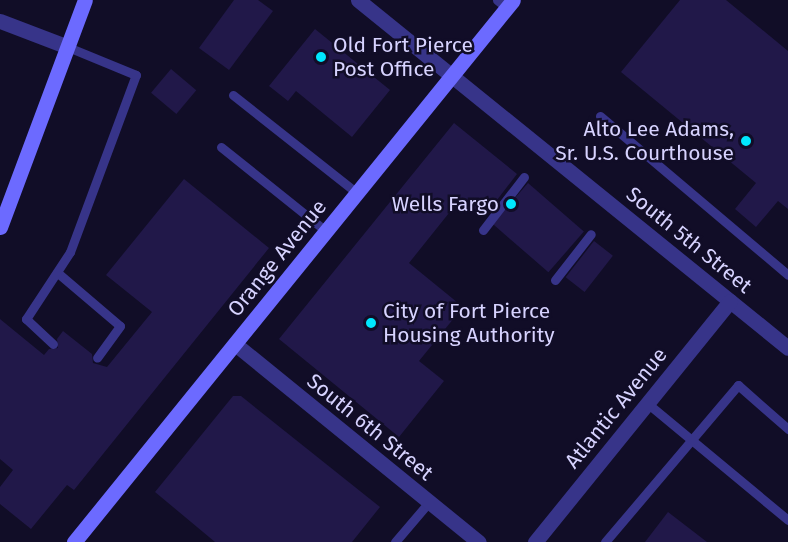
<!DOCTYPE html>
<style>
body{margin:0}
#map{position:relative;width:788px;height:542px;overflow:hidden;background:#110d27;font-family:"Fira Sans",sans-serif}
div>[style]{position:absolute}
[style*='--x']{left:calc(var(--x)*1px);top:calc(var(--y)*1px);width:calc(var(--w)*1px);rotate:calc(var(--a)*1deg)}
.building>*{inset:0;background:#211849;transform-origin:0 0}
.lane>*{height:9px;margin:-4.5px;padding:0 4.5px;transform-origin:4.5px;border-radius:4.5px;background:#373489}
.street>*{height:15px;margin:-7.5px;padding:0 7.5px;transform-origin:7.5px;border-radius:7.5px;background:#373489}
.secondary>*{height:15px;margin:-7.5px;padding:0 7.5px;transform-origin:7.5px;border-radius:7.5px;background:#6c6aff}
.dots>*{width:16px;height:16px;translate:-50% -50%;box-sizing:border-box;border:3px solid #110d27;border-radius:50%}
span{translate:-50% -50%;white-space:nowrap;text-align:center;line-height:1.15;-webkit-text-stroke:5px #110d27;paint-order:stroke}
.poi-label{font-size:21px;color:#d7d3ff}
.left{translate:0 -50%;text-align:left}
.right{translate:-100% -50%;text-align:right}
.street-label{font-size:21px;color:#d7d3ff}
</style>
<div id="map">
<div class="building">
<i style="clip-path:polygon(234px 0,258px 0,273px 11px,229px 70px,199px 48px)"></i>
<i style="clip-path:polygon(680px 0,726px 0,788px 51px,788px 209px,778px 201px,756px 227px,735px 209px,756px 183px,621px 72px)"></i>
<i style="clip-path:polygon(315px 29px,390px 90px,352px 137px,296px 91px,288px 101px,269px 86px)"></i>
<i style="left:171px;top:69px;width:33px;height:31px;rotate:40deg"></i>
<i style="clip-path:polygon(454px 123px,517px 174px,484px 217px,461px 198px,409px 263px,463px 307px,419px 361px,444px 381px,399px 437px,279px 339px)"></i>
<i style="clip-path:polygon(184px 179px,269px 248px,74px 490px,67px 485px,31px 529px,0 504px,0 487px,13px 470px,0 459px,0 319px,44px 355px,49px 349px,58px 348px,57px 339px,63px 331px,92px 354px,93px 363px,107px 367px,152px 312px,106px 275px)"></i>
<i style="left:528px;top:183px;width:74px;height:54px;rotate:41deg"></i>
<i style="left:594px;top:241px;width:24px;height:46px;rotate:38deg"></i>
<i style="clip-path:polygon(233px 396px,241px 396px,380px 507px,352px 542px,215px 542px,155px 492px)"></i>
<i style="clip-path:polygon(668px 512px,707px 542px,645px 542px)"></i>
</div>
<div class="lane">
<i style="--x:497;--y:0;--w:13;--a:39"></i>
<i style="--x:233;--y:95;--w:158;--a:38.3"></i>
<i style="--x:600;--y:116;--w:246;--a:40.2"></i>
<i style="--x:221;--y:147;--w:134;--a:38.7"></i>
<i style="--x:483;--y:230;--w:67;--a:-52.3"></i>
<i style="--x:59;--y:274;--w:80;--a:40.4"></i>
<i style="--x:120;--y:326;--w:39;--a:126"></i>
<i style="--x:555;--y:280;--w:58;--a:-52"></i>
<i style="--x:53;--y:344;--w:37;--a:-137"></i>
<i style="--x:26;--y:319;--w:80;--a:-56.7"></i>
<i style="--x:70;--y:252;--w:189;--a:-69.6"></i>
<i style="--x:136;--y:75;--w:74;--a:-157.6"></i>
<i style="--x:647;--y:403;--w:183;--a:39.7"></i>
<i style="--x:395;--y:542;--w:52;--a:-49.6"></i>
<i style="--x:605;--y:542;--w:206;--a:-49.7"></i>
<i style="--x:738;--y:385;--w:67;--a:41.3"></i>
</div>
<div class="street">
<i style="--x:358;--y:0;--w:553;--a:38.98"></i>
<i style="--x:0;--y:21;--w:73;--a:20.9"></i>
<i style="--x:235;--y:344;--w:314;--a:39.1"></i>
<i style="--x:535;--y:542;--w:310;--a:-51"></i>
</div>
<div class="secondary">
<i style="--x:0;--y:227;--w:242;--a:-69.5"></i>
<i style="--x:74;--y:542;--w:697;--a:-50.99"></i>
</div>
<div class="dots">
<i style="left:321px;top:57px;background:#00e7fe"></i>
<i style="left:746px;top:141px;background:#00e7fe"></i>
<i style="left:511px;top:204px;background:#00e7fe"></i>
<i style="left:371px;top:323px;background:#00e7fe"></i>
</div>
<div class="poi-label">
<span class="left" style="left:333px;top:57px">Old Fort Pierce<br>Post Office</span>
<span class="right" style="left:734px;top:141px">Alto Lee Adams,<br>Sr. U.S. Courthouse</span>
<span class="right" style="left:499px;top:204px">Wells Fargo</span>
<span class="left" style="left:383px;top:323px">City of Fort Pierce<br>Housing Authority</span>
</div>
<div class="street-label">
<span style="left:689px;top:240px;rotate:39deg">South 5th Street</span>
<span style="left:277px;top:258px;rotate:-51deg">Orange Avenue</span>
<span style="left:616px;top:408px;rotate:-51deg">Atlantic Avenue</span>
<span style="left:370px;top:427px;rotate:39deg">South 6th Street</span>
</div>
</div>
